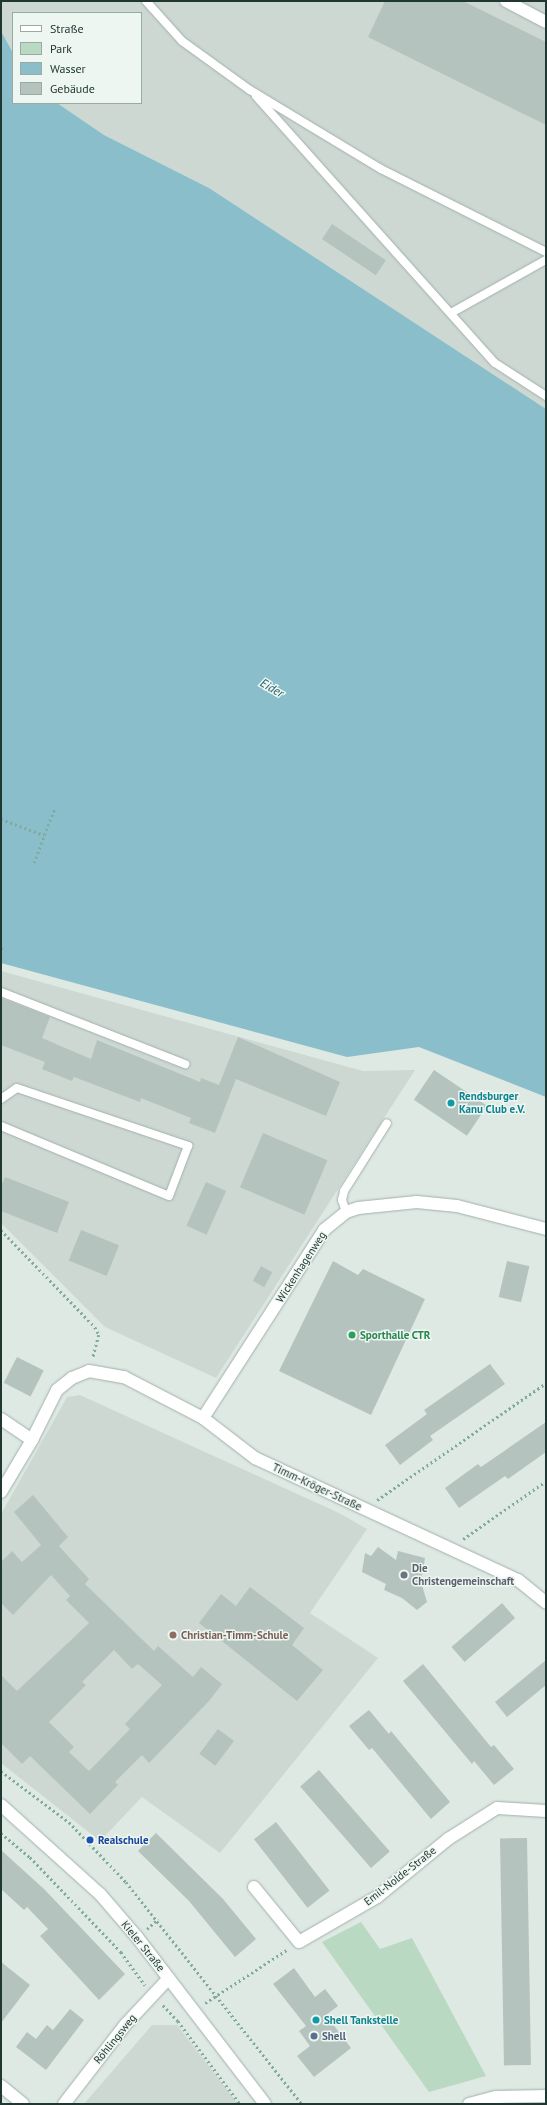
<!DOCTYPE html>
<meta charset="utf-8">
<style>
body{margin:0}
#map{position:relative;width:547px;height:2105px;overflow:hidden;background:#dee9e4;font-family:"PT Sans",sans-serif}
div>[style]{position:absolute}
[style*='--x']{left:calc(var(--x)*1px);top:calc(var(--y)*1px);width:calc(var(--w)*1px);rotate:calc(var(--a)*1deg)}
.built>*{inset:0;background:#cdd8d3}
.green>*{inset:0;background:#b9d9c2}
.water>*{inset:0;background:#8abeca}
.building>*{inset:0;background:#b4c3bd;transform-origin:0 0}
.path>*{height:2.5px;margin-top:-1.25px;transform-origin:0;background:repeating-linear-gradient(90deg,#81aa9f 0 2px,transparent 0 5px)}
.roads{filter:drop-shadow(0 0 1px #a2b0ab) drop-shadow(0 0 1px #a2b0ab)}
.lane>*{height:8px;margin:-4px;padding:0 4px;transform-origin:4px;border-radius:4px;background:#fff}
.street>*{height:12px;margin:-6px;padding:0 6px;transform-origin:6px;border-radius:6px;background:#fff}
.secondary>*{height:12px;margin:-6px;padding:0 6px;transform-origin:6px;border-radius:6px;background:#fff}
.dots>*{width:11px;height:11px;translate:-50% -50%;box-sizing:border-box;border:2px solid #eef6f2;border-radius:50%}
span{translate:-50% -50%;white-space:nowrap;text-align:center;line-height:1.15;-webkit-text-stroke:3px #eef6f2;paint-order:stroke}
.culture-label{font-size:11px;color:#0d838f;font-weight:700}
.left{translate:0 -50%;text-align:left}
.street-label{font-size:11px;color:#213732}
.leisure-label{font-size:11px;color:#27864d;font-weight:700}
.worship-label{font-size:11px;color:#5b616d;font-weight:700}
.education-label{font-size:11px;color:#785e54;font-weight:700}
.transit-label{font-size:11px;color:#164399;font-weight:700}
.service-label{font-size:11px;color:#4e5e75;font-weight:700}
.water-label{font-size:12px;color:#215e6e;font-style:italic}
.frame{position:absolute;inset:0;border:2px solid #213732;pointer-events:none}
.legend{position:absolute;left:12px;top:12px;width:130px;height:92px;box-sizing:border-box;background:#eef6f2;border:1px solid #9caaa5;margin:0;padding:5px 7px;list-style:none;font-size:12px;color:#213732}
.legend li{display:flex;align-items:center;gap:8px;height:20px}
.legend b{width:20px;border:1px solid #9caaa5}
</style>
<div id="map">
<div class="built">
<i style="clip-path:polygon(1px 1px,546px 1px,546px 409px,209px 188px,104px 135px,57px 103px,141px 103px,141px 13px,13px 13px,13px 53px,1px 31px)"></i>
<i style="clip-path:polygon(1px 971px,363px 1071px,415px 1070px,216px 1378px,105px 1327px,1px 1223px)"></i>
<i style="clip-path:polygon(80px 1395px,339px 1513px,367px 1529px,310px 1613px,378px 1658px,220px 1853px,142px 1797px,100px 1841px,1px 1763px,1px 1514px,67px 1397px)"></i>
<i style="clip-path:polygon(152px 2025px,177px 2025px,238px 2104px,84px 2104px)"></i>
</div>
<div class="green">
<i style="clip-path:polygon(361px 1922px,380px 1949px,412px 1938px,486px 2076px,429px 2092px,322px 1942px)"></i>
</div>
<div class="water">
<i style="clip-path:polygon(1px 31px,13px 53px,13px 103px,57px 103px,104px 135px,209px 188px,546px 409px,546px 1097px,419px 1047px,347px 1057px,1px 963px)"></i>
</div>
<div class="building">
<i style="clip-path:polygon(385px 1px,463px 1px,546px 42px,546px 125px,368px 37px)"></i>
<i style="left:332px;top:224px;width:65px;height:18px;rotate:34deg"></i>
<i style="clip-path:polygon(1px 998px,50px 1017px,42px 1038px,91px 1059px,97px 1040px,200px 1082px,201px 1078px,219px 1085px,238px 1037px,340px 1082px,326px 1116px,236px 1079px,215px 1133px,189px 1123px,191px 1118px,141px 1098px,140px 1102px,74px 1077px,72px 1081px,42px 1069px,45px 1062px,1px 1045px)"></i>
<i style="left:434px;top:1070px;width:64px;height:36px;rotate:34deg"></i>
<i style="left:263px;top:1133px;width:70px;height:59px;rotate:23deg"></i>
<i style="clip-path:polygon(5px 1177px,69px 1202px,57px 1233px,1px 1211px,1px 1186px)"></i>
<i style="left:206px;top:1182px;width:22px;height:48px;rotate:24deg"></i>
<i style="left:81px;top:1230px;width:41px;height:33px;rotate:22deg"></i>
<i style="clip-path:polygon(333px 1261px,358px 1275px,363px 1269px,425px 1299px,371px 1415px,279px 1371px)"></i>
<i style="left:507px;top:1261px;width:23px;height:37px;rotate:13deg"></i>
<i style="left:261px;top:1266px;width:13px;height:17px;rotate:29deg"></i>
<i style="left:17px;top:1357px;width:30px;height:29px;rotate:27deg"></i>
<i style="clip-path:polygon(490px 1364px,505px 1384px,430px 1436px,433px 1440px,400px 1465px,385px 1445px,427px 1414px,424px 1410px)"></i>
<i style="clip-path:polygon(546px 1422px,546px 1452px,508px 1479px,505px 1476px,459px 1508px,445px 1488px,478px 1464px,481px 1467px)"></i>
<i style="clip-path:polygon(evenodd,33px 1495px,68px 1537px,59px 1546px,89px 1579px,85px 1584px,154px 1651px,158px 1646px,193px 1677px,201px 1667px,222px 1684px,209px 1701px,149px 1763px,142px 1755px,115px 1782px,118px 1785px,90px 1814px,30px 1756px,22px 1764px,1px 1743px,1px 1675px,17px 1691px,89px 1623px,66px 1600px,70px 1596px,51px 1575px,13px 1615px,1px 1603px,1px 1562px,12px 1551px,22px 1562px,41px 1545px,14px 1512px,33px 1495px,114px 1650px,132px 1669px,138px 1664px,162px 1685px,125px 1724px,130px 1729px,89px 1771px,69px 1752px,74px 1747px,49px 1722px,86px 1685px,82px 1682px,114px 1650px)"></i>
<i style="clip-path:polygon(378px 1547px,396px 1560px,398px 1551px,425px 1558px,421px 1582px,427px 1602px,417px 1610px,402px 1598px,384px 1590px,386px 1584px,362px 1572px,365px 1553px,371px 1556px)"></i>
<i style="clip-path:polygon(250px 1587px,304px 1628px,292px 1645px,323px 1670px,297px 1701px,199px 1623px,221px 1594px,236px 1606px)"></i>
<i style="left:502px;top:1603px;width:20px;height:67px;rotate:49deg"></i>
<i style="clip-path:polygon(546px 1660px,546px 1685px,507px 1717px,495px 1702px)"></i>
<i style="clip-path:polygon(423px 1664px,491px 1747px,494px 1745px,514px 1769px,494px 1785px,474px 1761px,472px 1764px,403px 1681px)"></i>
<i style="clip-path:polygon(369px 1710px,389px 1734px,391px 1731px,450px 1802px,431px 1819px,372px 1748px,369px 1750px,349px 1726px)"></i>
<i style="left:218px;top:1729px;width:20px;height:31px;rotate:37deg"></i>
<i style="left:319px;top:1770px;width:108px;height:25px;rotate:49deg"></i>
<i style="left:276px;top:1822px;width:87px;height:28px;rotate:52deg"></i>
<i style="clip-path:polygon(156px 1833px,223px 1899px,256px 1939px,235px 1957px,189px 1901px,138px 1851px)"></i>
<i style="left:527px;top:1838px;width:227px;height:27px;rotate:89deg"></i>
<i style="clip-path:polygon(1px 1850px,44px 1889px,125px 1974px,99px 2000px,40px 1936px,48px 1929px,27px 1907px,24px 1910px,1px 1889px)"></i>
<i style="clip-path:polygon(1px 1962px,30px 1985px,1px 2023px)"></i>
<i style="clip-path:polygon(294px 1968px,315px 1997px,325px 1989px,338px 2006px,326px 2015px,351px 2048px,314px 2077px,297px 2056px,310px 2046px,299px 2031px,306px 2026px,273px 1984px)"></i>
<i style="clip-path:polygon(70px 2009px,84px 2020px,46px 2070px,16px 2047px,27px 2032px,36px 2039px,47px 2025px,53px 2030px)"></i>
</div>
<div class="path">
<i style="--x:1;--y:819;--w:46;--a:20.4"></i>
<i style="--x:44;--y:835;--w:29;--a:-68"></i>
<i style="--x:34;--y:863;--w:30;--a:-70"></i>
<i style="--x:1;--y:948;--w:4;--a:27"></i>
<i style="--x:1;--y:1230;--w:135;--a:45.9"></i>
<i style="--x:95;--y:1327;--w:9;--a:63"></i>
<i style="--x:99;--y:1335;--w:24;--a:105"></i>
<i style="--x:377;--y:1500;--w:206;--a:-34.7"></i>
<i style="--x:463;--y:1539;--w:101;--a:-34.9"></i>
<i style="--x:1;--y:1771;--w:85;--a:36.9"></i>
<i style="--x:69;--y:1822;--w:83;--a:46.5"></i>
<i style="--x:126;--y:1882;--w:283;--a:51.6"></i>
<i style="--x:1;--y:1833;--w:38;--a:40"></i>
<i style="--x:30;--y:1857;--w:132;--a:46.2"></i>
<i style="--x:121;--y:1952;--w:41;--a:54"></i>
<i style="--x:147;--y:1929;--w:15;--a:-42"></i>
<i style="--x:205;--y:2003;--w:99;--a:-33"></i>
<i style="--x:163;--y:2005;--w:22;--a:47"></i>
<i style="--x:178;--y:2021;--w:104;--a:53.2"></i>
</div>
<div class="roads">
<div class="lane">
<i style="--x:146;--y:1;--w:54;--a:48"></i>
<i style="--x:182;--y:41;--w:84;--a:35.8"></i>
<i style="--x:250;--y:90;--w:153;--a:31.1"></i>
<i style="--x:381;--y:169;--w:185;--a:26.7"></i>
<i style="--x:256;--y:96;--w:358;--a:48.2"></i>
<i style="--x:495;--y:363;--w:61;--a:32.9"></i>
<i style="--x:451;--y:313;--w:109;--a:-29.2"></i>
<i style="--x:1;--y:992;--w:198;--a:21.4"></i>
<i style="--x:1;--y:1099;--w:19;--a:-35"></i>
<i style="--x:17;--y:1088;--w:181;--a:18.7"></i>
<i style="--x:188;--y:1146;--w:53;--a:110.8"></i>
<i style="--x:169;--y:1196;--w:182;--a:-157.4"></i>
<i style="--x:346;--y:1212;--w:13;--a:-108"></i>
<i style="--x:342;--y:1200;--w:9;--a:-77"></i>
<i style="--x:344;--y:1191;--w:80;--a:-57.7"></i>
</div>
<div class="street">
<i style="--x:506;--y:1;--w:45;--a:27.7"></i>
<i style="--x:203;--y:1418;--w:224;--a:-57.2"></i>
<i style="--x:324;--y:1230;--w:28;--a:-39"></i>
<i style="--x:346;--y:1212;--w:13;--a:-18"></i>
<i style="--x:358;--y:1208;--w:59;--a:-5.8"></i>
<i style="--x:417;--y:1202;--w:40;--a:5.7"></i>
<i style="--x:457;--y:1206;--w:92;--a:14.5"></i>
<i style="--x:1;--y:1419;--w:37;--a:34"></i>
<i style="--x:1;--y:1492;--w:61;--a:-59.2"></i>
<i style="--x:32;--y:1440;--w:56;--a:-63.4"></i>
<i style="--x:57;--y:1390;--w:19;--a:-39"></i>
<i style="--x:72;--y:1378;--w:18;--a:-22"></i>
<i style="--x:89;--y:1371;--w:36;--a:10"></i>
<i style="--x:124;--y:1377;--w:89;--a:27.4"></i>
<i style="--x:203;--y:1418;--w:66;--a:37.6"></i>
<i style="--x:255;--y:1458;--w:290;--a:24.9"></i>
<i style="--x:518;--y:1580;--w:36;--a:39"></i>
<i style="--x:254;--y:1887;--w:71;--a:50.7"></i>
<i style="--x:299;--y:1942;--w:90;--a:-30"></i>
<i style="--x:377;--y:1897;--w:92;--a:-39.2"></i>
<i style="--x:448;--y:1839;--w:58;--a:-32.3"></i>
<i style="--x:497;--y:1808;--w:49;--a:3.5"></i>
<i style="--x:1;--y:2086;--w:28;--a:39"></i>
<i style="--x:64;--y:2104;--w:100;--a:-52.3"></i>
<i style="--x:125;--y:2025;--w:64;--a:-46.9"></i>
<i style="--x:469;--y:2104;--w:28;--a:-15"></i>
<i style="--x:496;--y:2097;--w:50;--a:-1.1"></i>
</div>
<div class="secondary">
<i style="--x:1;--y:1805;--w:133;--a:42"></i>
<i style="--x:100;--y:1894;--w:57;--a:49.3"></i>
<i style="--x:137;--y:1937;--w:210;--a:52.5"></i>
</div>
</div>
<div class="dots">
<i style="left:451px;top:1103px;background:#0f9aa8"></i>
<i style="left:352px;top:1335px;background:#2e9e5b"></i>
<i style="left:404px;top:1575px;background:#6b7280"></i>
<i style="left:173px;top:1635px;background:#8d6e63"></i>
<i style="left:90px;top:1840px;background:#1a4fb4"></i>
<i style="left:316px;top:2020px;background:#0f9aa8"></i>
<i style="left:314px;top:2036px;background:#5c6f8a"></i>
</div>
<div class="culture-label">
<span class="left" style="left:459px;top:1103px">Rendsburger<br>Kanu Club e.V.</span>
<span class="left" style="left:324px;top:2020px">Shell Tankstelle</span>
</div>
<div class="street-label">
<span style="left:301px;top:1267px;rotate:-57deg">Wickenhagenweg</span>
<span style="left:317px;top:1487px;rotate:25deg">Timm-Kröger-Straße</span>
<span style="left:400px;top:1876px;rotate:-38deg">Emil-Nolde-Straße</span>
<span style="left:143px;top:1946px;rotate:51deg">Kieler Straße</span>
<span style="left:115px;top:2039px;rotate:-51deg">Röhlingsweg</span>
</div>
<div class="leisure-label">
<span class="left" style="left:360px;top:1335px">Sporthalle CTR</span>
</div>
<div class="worship-label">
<span class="left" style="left:412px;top:1575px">Die<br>Christengemeinschaft</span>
</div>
<div class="education-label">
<span class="left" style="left:181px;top:1635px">Christian-Timm-Schule</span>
</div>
<div class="transit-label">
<span class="left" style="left:98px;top:1840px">Realschule</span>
</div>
<div class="service-label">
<span class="left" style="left:322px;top:2036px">Shell</span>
</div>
<div class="water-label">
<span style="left:272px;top:688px;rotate:30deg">Eider</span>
</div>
<div class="frame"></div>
<ul class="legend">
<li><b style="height:5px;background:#fff"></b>Straße</li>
<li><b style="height:11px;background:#b9d9c2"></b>Park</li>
<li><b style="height:11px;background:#8abeca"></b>Wasser</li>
<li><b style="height:11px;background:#b4c3bd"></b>Gebäude</li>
</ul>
</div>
